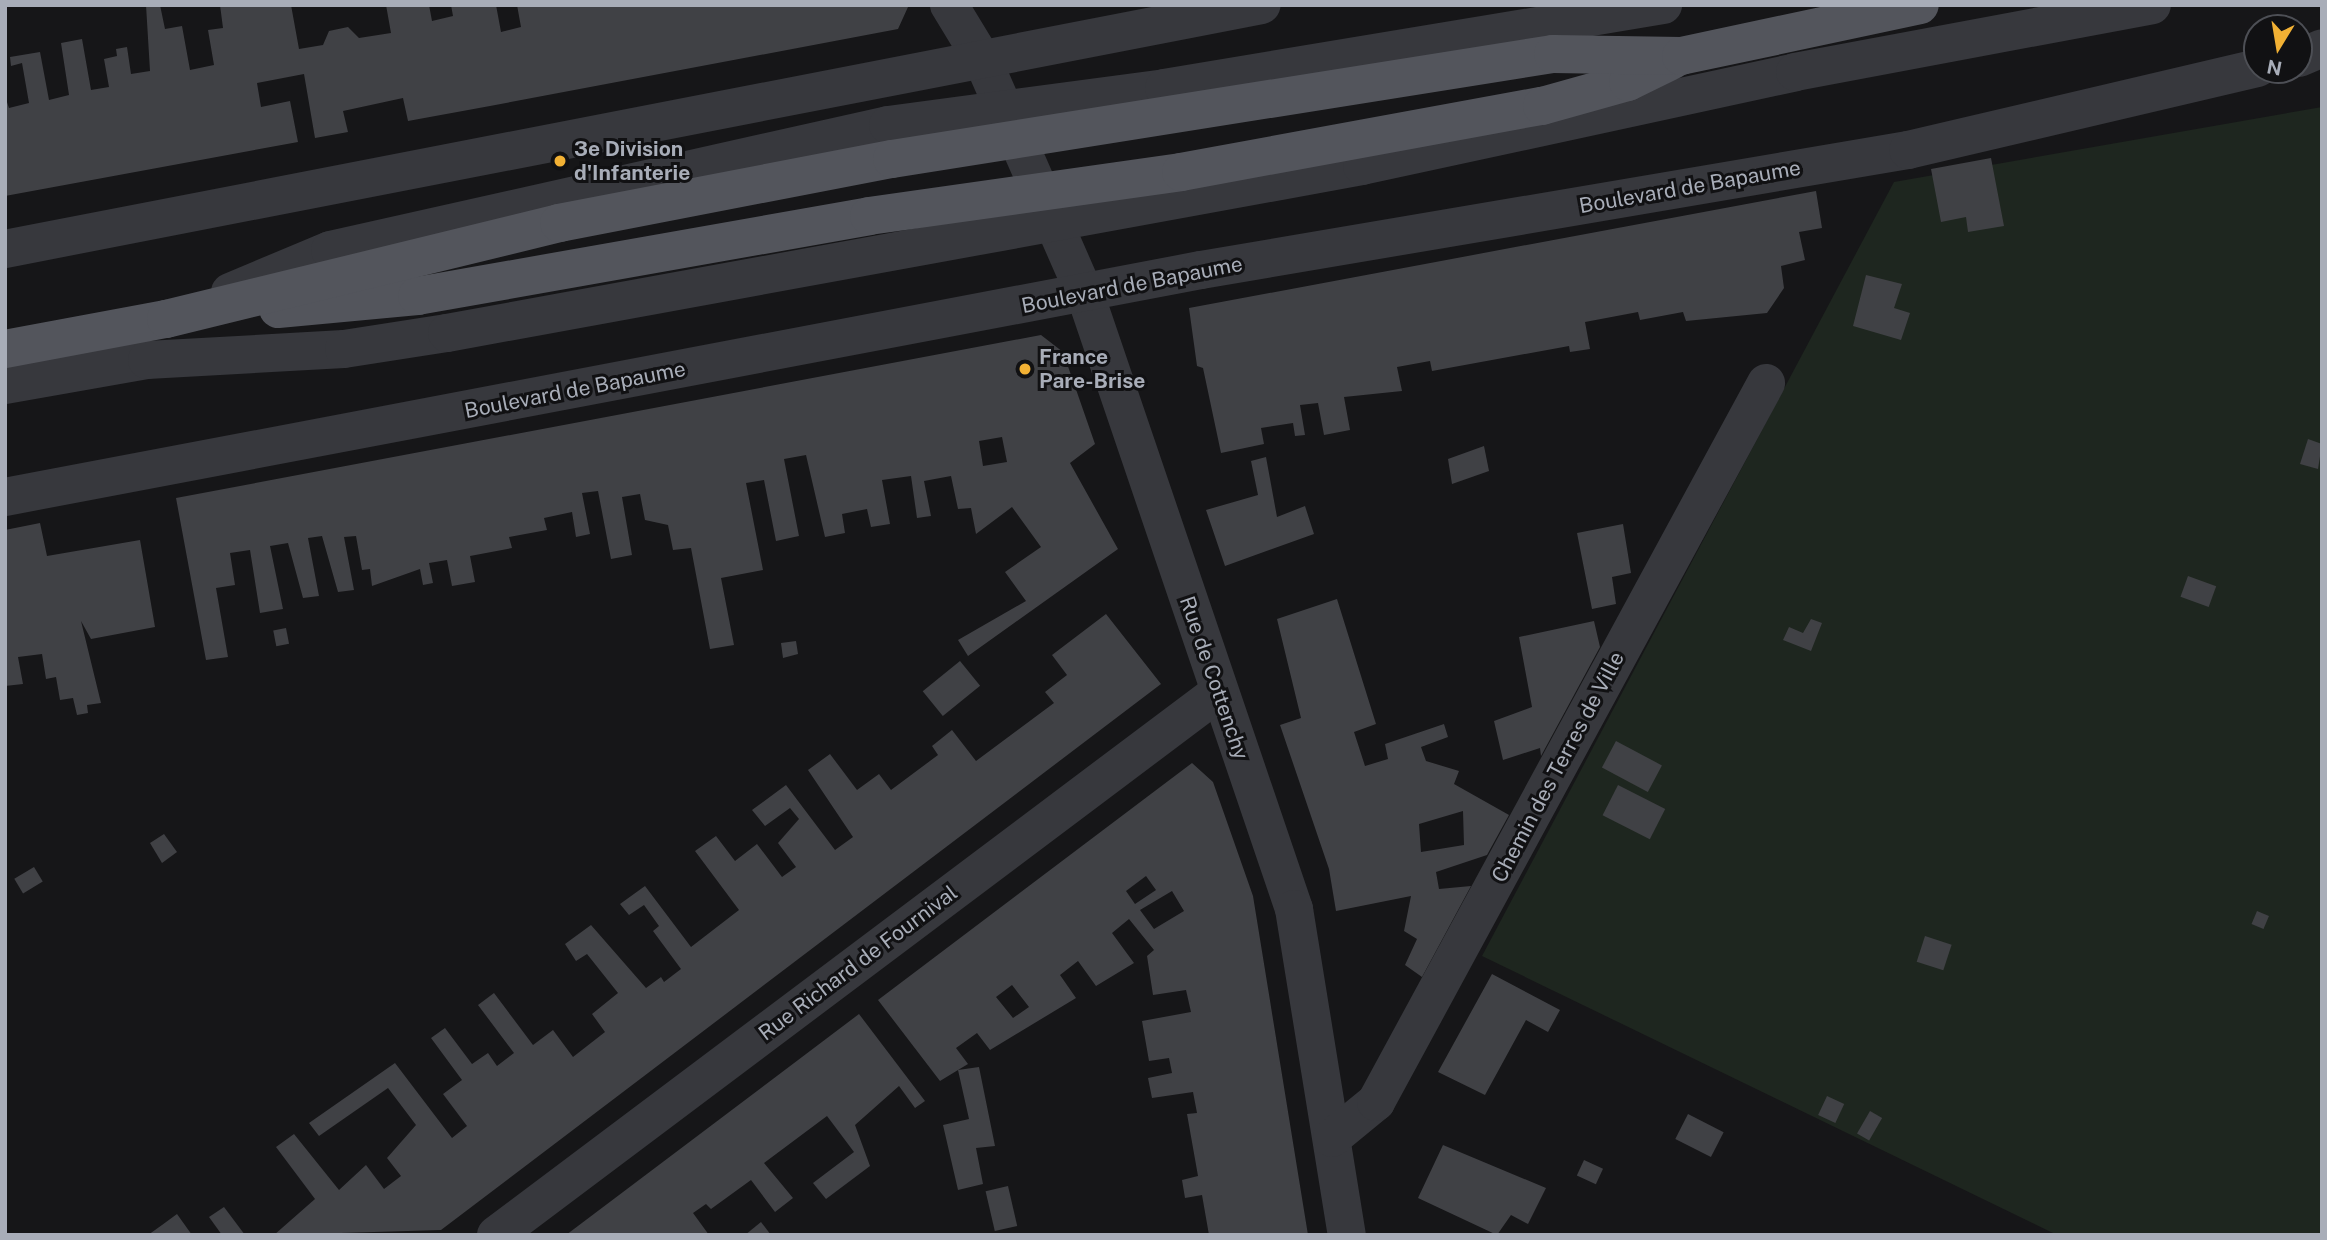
<!DOCTYPE html>
<style>
body{margin:0}
#map{position:relative;width:2327px;height:1240px;overflow:hidden;background:#161618;font-family:"Public Sans",sans-serif}
div>[style]{position:absolute}
[style*='--x']{left:calc(var(--x)*1px);top:calc(var(--y)*1px);width:calc(var(--w)*1px);rotate:calc(var(--a)*1deg)}
.green>*{inset:0;background:#1e261f}
.building>*{inset:0;background:#404145;transform-origin:0 0}
.minor>*{height:38px;margin:-19px;padding:0 19px;transform-origin:19px;border-radius:19px;background:#37383d}
.major>*{height:38px;margin:-19px;padding:0 19px;transform-origin:19px;border-radius:19px;background:#53555c}
.dots>*{width:19px;height:19px;translate:-50% -50%;box-sizing:border-box;border:4px solid #111113;border-radius:50%}
span{translate:-50% -50%;white-space:nowrap;text-align:center;line-height:1.15;-webkit-text-stroke:6px #111113;paint-order:stroke}
.poi-label{font-size:21px;color:#a8adb8;font-weight:700}
.left{translate:0 -50%;text-align:left}
.street-label{font-size:21px;color:#a8adb8}
.frame{position:absolute;inset:0;border:7px solid #a8adb8;pointer-events:none}
.north{position:absolute;left:2243px;top:14px;width:70px;height:70px;box-sizing:border-box;background:#111113;border:2px solid #4d4f55;border-radius:50%;rotate:191deg;font-size:19px;font-weight:700;line-height:28px;text-align:center;color:#a8adb8}
.north::after{content:'';display:block;margin:auto;width:24px;height:32px;background:#f2b134;clip-path:polygon(50% 0,100% 100%,50% 72%,0 100%)}
</style>
<div id="map">
<div class="green">
<i style="clip-path:polygon(2322px 107px,2322px 1235px,2057px 1235px,1482px 956px,1894px 182px)"></i>
</div>
<div class="building">
<i style="clip-path:polygon(146px 5px,160px 5px,165px 29px,182px 26px,190px 70px,214px 65px,208px 30px,223px 28px,220px 5px,291px 5px,299px 49px,323px 45px,329px 31px,348px 27px,359px 38px,391px 33px,386px 5px,429px 5px,432px 21px,453px 16px,451px 5px,496px 5px,501px 32px,521px 27px,517px 5px,908px 7px,898px 29px,490px 106px,408px 121px,403px 98px,343px 111px,348px 132px,315px 138px,304px 74px,257px 83px,261px 107px,290px 101px,298px 142px,5px 196px,5px 96px,9px 108px,29px 103px,22px 63px,11px 66px,10px 57px,40px 52px,49px 100px,69px 95px,61px 43px,82px 39px,91px 90px,109px 87px,104px 59px,117px 56px,116px 49px,127px 47px,131px 74px,150px 71px)"></i>
<i style="clip-path:polygon(1991px 158px,2004px 226px,1968px 232px,1966px 217px,1941px 222px,1931px 169px)"></i>
<i style="clip-path:polygon(1816px 191px,1822px 228px,1799px 232px,1805px 260px,1781px 266px,1784px 288px,1767px 313px,1686px 321px,1683px 312px,1640px 320px,1638px 312px,1585px 322px,1590px 349px,1570px 352px,1569px 346px,1432px 371px,1430px 361px,1397px 367px,1402px 391px,1344px 397px,1350px 430px,1324px 435px,1318px 403px,1300px 405px,1305px 435px,1295px 436px,1293px 423px,1261px 428px,1264px 444px,1221px 453px,1203px 368px,1197px 366px,1189px 308px)"></i>
<i style="clip-path:polygon(1866px 275px,1902px 284px,1894px 308px,1910px 313px,1901px 340px,1853px 326px)"></i>
<i style="clip-path:polygon(evenodd,1041px 335px,1063px 352px,1095px 444px,1070px 463px,1118px 549px,968px 656px,958px 640px,1026px 601px,1005px 572px,1041px 547px,1012px 507px,976px 534px,971px 508px,958px 509px,951px 476px,924px 481px,931px 516px,917px 518px,911px 476px,882px 480px,890px 524px,871px 527px,867px 509px,842px 514px,845px 533px,825px 537px,806px 455px,784px 459px,799px 536px,776px 541px,764px 480px,746px 483px,763px 570px,721px 578px,734px 645px,710px 649px,691px 548px,673px 550px,668px 525px,645px 520px,640px 494px,622px 497px,632px 555px,611px 559px,598px 491px,582px 493px,590px 534px,576px 537px,572px 512px,544px 518px,547px 530px,509px 537px,512px 548px,470px 556px,475px 582px,452px 586px,447px 560px,429px 563px,433px 583px,423px 585px,420px 569px,372px 586px,370px 569px,362px 570px,356px 536px,344px 537px,354px 590px,338px 592px,322px 536px,308px 538px,319px 596px,303px 598px,288px 543px,270px 546px,283px 609px,260px 613px,250px 550px,230px 553px,235px 585px,216px 588px,228px 657px,206px 660px,176px 498px,1041px 335px,1002px 437px,1007px 462px,983px 466px,979px 441px,1002px 437px)"></i>
<i style="clip-path:polygon(2308px 439px,2322px 444px,2318px 469px,2300px 464px)"></i>
<i style="clip-path:polygon(1484px 446px,1489px 471px,1452px 484px,1448px 459px)"></i>
<i style="clip-path:polygon(1266px 457px,1277px 517px,1305px 506px,1314px 534px,1225px 566px,1206px 510px,1258px 495px,1251px 461px)"></i>
<i style="clip-path:polygon(40px 523px,47px 556px,140px 540px,155px 627px,91px 639px,81px 621px,101px 703px,87px 705px,88px 713px,77px 715px,73px 698px,60px 700px,56px 677px,46px 679px,42px 654px,18px 657px,23px 684px,5px 686px,5px 530px)"></i>
<i style="clip-path:polygon(1623px 524px,1631px 573px,1612px 577px,1616px 604px,1592px 609px,1577px 533px)"></i>
<i style="left:2188px;top:576px;width:30px;height:22px;rotate:20deg"></i>
<i style="clip-path:polygon(evenodd,1337px 599px,1376px 724px,1354px 732px,1365px 766px,1388px 759px,1385px 744px,1444px 724px,1448px 737px,1421px 747px,1426px 761px,1459px 771px,1454px 784px,1509px 815px,1487px 855px,1436px 872px,1439px 889px,1471px 886px,1422px 977px,1405px 965px,1417px 939px,1404px 931px,1411px 896px,1336px 911px,1329px 869px,1280px 725px,1301px 718px,1277px 619px,1337px 599px,1463px 811px,1464px 845px,1421px 852px,1419px 824px,1463px 811px)"></i>
<i style="clip-path:polygon(1106px 614px,1161px 684px,441px 1230px,274px 1235px,315px 1199px,276px 1147px,294px 1134px,339px 1190px,366px 1165px,384px 1189px,401px 1176px,387px 1158px,416px 1125px,388px 1088px,319px 1136px,309px 1123px,395px 1063px,452px 1138px,467px 1126px,443px 1094px,462px 1080px,431px 1038px,445px 1028px,472px 1064px,488px 1053px,497px 1066px,514px 1053px,478px 1005px,494px 993px,533px 1045px,553px 1030px,573px 1057px,605px 1032px,592px 1014px,618px 993px,587px 954px,576px 961px,565px 944px,591px 925px,646px 988px,661px 977px,664px 982px,681px 969px,653px 931px,659px 926px,644px 905px,629px 915px,620px 904px,645px 886px,691px 947px,739px 910px,695px 851px,716px 836px,735px 861px,757px 844px,782px 877px,796px 867px,778px 843px,799px 819px,790px 808px,765px 826px,752px 810px,786px 785px,835px 850px,853px 837px,808px 770px,830px 754px,857px 790px,879px 774px,891px 790px,938px 755px,932px 746px,952px 730px,976px 761px,1054px 703px,1045px 692px,1067px 675px,1052px 655px)"></i>
<i style="clip-path:polygon(1811px 619px,1822px 623px,1811px 651px,1783px 640px,1789px 627px,1803px 633px)"></i>
<i style="clip-path:polygon(1594px 621px,1600px 647px,1541px 756px,1540px 748px,1503px 760px,1494px 721px,1532px 707px,1519px 637px)"></i>
<i style="left:286px;top:628px;width:16px;height:13px;rotate:79deg"></i>
<i style="clip-path:polygon(796px 641px,798px 654px,783px 658px,781px 643px)"></i>
<i style="left:960px;top:661px;width:32px;height:48px;rotate:51deg"></i>
<i style="left:1616px;top:741px;width:52px;height:30px;rotate:28deg"></i>
<i style="clip-path:polygon(evenodd,1192px 763px,1213px 782px,1253px 896px,1308px 1235px,1209px 1235px,1202px 1195px,1185px 1198px,1182px 1180px,1198px 1176px,1187px 1114px,1197px 1113px,1193px 1092px,1152px 1098px,1148px 1078px,1172px 1073px,1169px 1058px,1149px 1061px,1142px 1021px,1191px 1012px,1186px 990px,1153px 995px,1147px 956px,1154px 950px,1129px 919px,1112px 933px,1134px 963px,1096px 986px,1078px 961px,1060px 975px,1076px 998px,990px 1050px,977px 1033px,956px 1048px,968px 1064px,958px 1070px,979px 1067px,995px 1146px,976px 1148px,983px 1184px,958px 1190px,943px 1125px,969px 1119px,958px 1070px,940px 1081px,878px 1000px,1192px 763px,1146px 876px,1156px 890px,1135px 904px,1126px 891px,1146px 876px,1192px 763px,1172px 891px,1184px 911px,1154px 929px,1140px 910px,1172px 891px,1192px 763px,1012px 985px,1029px 1007px,1013px 1018px,996px 997px,1012px 985px)"></i>
<i style="left:1618px;top:785px;width:53px;height:34px;rotate:27deg"></i>
<i style="clip-path:polygon(164px 834px,177px 852px,162px 863px,150px 843px)"></i>
<i style="left:34px;top:867px;width:17px;height:23px;rotate:59deg"></i>
<i style="left:2257px;top:911px;width:13px;height:14px;rotate:23deg"></i>
<i style="left:1925px;top:936px;width:28px;height:27px;rotate:18deg"></i>
<i style="clip-path:polygon(1492px 974px,1560px 1010px,1548px 1032px,1526px 1020px,1485px 1095px,1438px 1072px)"></i>
<i style="clip-path:polygon(859px 1014px,925px 1101px,915px 1108px,899px 1086px,855px 1125px,870px 1166px,826px 1199px,813px 1183px,854px 1152px,827px 1116px,764px 1163px,793px 1198px,775px 1212px,751px 1180px,711px 1209px,706px 1204px,693px 1213px,709px 1235px,566px 1235px)"></i>
<i style="left:1827px;top:1096px;width:19px;height:21px;rotate:25deg"></i>
<i style="left:1870px;top:1111px;width:14px;height:26px;rotate:30deg"></i>
<i style="left:1688px;top:1114px;width:40px;height:28px;rotate:27deg"></i>
<i style="clip-path:polygon(1443px 1145px,1546px 1188px,1528px 1224px,1511px 1215px,1497px 1235px,1418px 1198px)"></i>
<i style="left:1584px;top:1160px;width:21px;height:17px;rotate:25deg"></i>
<i style="left:1008px;top:1186px;width:41px;height:23px;rotate:77deg"></i>
<i style="clip-path:polygon(224px 1207px,245px 1235px,222px 1235px,209px 1217px)"></i>
<i style="clip-path:polygon(177px 1214px,192px 1235px,148px 1235px,162px 1225px)"></i>
<i style="clip-path:polygon(761px 1222px,771px 1235px,745px 1235px)"></i>
</div>
<div class="minor">
<i style="--x:949;--y:5;--w:66;--a:58.7"></i>
<i style="--x:983;--y:61;--w:254;--a:66.4"></i>
<i style="--x:1085;--y:294;--w:650;--a:71.23"></i>
<i style="--x:1294;--y:909;--w:330;--a:80.8"></i>
<i style="--x:2299;--y:58;--w:25;--a:-23"></i>
<i style="--x:5;--y:249;--w:1280;--a:-10.99"></i>
<i style="--x:230;--y:292;--w:108;--a:-22.8"></i>
<i style="--x:330;--y:250;--w:572;--a:-12.63"></i>
<i style="--x:888;--y:125;--w:278;--a:-7.6"></i>
<i style="--x:1164;--y:88;--w:506;--a:-9.44"></i>
<i style="--x:5;--y:385;--w:144;--a:-10"></i>
<i style="--x:147;--y:360;--w:197;--a:-3.2"></i>
<i style="--x:344;--y:349;--w:104;--a:-8.8"></i>
<i style="--x:447;--y:333;--w:930;--a:-10.34"></i>
<i style="--x:1362;--y:166;--w:443;--a:-12.2"></i>
<i style="--x:1795;--y:72;--w:363;--a:-10.6"></i>
<i style="--x:5;--y:497;--w:1217;--a:-10.75"></i>
<i style="--x:1201;--y:270;--w:717;--a:-9.63"></i>
<i style="--x:1908;--y:150;--w:359;--a:-13.2"></i>
<i style="--x:1332;--y:1138;--w:57;--a:-39.3"></i>
<i style="--x:1376;--y:1102;--w:818;--a:-61.52"></i>
<i style="--x:496;--y:1235;--w:904;--a:-36.91"></i>
</div>
<div class="major">
<i style="--x:278;--y:309;--w:140;--a:-5.3"></i>
<i style="--x:417;--y:296;--w:459;--a:-10"></i>
<i style="--x:869;--y:216;--w:315;--a:-8"></i>
<i style="--x:1181;--y:172;--w:367;--a:-10.4"></i>
<i style="--x:1542;--y:106;--w:89;--a:-15.6"></i>
<i style="--x:1628;--y:82;--w:50;--a:-26.1"></i>
<i style="--x:5;--y:349;--w:164;--a:-10.6"></i>
<i style="--x:166;--y:319;--w:405;--a:-13.7"></i>
<i style="--x:559;--y:223;--w:339;--a:-10.9"></i>
<i style="--x:892;--y:159;--w:669;--a:-9.03"></i>
<i style="--x:1553;--y:54;--w:128;--a:0.9"></i>
<i style="--x:1681;--y:56;--w:244;--a:-12"></i>
</div>
<div class="dots">
<i style="left:560px;top:161px;background:#f2b134"></i>
<i style="left:1025px;top:369px;background:#f2b134"></i>
</div>
<div class="poi-label">
<span class="left" style="left:574px;top:161px">3e Division<br>d'Infanterie</span>
<span class="left" style="left:1039px;top:369px">France<br>Pare-Brise</span>
</div>
<div class="street-label">
<span style="left:1690px;top:187px;rotate:-10deg">Boulevard de Bapaume</span>
<span style="left:1132px;top:285px;rotate:-11deg">Boulevard de Bapaume</span>
<span style="left:575px;top:390px;rotate:-11deg">Boulevard de Bapaume</span>
<span style="left:1214px;top:678px;rotate:71deg">Rue de Cottenchy</span>
<span style="left:1558px;top:767px;rotate:-62deg">Chemin des Terres de Ville</span>
<span style="left:858px;top:963px;rotate:-37deg">Rue Richard de Fournival</span>
</div>
<div class="frame"></div>
<div class="north">N</div>
</div>
